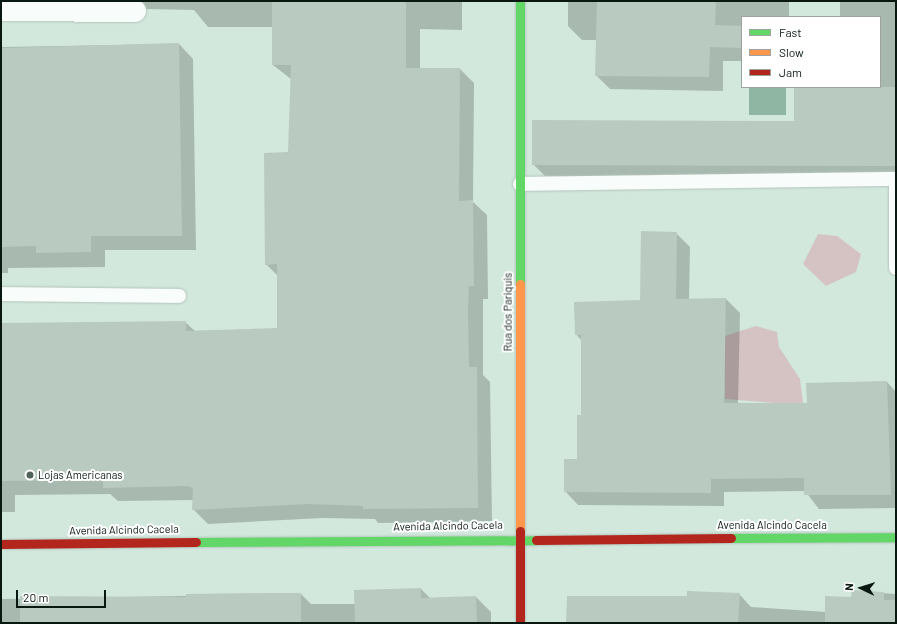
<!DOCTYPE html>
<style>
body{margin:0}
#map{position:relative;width:897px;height:624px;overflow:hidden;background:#d2e8dd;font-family:Barlow,sans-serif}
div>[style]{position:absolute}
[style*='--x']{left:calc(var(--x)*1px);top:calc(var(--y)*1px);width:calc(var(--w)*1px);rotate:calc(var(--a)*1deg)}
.forest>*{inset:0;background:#d5c3c4}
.water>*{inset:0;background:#8eb6a2;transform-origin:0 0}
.shadow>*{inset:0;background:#0003}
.building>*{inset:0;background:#b9cac1}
.roads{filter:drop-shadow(0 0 1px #b3c4bb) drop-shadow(0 0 1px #b3c4bb)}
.lane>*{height:14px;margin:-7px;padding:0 7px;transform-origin:7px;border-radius:7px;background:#f8fcfa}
.street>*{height:22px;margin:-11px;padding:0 11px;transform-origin:11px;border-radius:11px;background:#f8fcfa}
.fast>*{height:9px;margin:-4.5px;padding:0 4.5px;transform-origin:4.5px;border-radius:4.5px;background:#63d668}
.slow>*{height:9px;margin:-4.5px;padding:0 4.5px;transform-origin:4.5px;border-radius:4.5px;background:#ff974d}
.jam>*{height:9px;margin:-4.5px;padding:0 4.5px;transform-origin:4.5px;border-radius:4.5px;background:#b3261e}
.dots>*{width:11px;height:11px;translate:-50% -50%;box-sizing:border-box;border:2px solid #fff;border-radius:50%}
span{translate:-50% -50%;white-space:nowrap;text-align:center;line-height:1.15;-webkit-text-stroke:4px #fff;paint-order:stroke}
.street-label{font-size:11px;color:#0a1812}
.poi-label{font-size:11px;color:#0a1812}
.left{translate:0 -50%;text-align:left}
.frame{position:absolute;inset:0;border:2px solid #0a1812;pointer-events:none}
.legend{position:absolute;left:741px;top:16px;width:140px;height:72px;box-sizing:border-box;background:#fff;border:1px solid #9da3a0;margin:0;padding:5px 7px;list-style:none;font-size:12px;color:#0a1812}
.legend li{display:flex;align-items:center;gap:8px;height:20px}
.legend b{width:20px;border:1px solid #9da3a0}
.north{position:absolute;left:841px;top:568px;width:40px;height:40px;-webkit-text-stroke:3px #fff;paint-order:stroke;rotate:274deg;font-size:11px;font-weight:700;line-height:16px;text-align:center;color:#0a1812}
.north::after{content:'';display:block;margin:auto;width:14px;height:18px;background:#0a1812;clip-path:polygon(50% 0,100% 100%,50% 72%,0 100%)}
.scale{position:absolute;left:16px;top:590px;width:90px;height:18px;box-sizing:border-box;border:2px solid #0a1812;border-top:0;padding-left:5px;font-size:12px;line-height:14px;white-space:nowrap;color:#0a1812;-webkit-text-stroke:3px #fff;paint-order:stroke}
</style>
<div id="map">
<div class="forest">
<i style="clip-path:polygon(818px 234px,837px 236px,861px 254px,856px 272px,826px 286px,803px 264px)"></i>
<i style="clip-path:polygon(756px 326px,777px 332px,779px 347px,800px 379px,803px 403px,790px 412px,775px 403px,725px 399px,725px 336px)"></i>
</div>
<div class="water">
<i style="left:749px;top:87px;width:37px;height:28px"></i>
</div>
<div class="shadow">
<i style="clip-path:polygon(1px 1px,462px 1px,462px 30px,420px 29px,420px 69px,460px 69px,474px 83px,473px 202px,487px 215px,488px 299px,483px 299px,483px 375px,490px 382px,492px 521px,378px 523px,375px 519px,323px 518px,208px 524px,193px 509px,194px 500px,118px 501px,110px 494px,15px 495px,15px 512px,1px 512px,1px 324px,185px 322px,195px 331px,278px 329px,278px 276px,266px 264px,289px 153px,291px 79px,273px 65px,273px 27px,208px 27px,194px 10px,1px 6px)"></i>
<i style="clip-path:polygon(568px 1px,789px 1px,789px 17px,742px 17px,742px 61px,723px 61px,723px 91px,610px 89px,596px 75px,596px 40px,582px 40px,568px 26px)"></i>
<i style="clip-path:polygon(840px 1px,896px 1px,896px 179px,547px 178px,534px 165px,795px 122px,795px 87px,880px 87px,880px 17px,840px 17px)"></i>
<i style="clip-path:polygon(179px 44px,193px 59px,196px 250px,105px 250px,105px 267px,8px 268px,8px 273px,1px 273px,1px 47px)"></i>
<i style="clip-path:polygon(676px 233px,690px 247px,689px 300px,726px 299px,740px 313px,738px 404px,808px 404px,887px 382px,896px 392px,896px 508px,819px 509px,805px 491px,724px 492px,724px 506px,578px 505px,565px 491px,578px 460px,582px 416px,582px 341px,576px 334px,641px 301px)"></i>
<i style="clip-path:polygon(421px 589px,430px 598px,476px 597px,491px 612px,491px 623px,1px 623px,1px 599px,301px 594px,311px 604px,356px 604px)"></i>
<i style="clip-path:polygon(853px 591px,896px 594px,896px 623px,566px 623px,688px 597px,739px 594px,751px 607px,826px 612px,852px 598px)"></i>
</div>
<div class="building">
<i style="clip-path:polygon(272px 1px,406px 1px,406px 68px,460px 68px,459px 201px,473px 200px,474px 286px,469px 286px,468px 311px,469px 367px,477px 367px,478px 508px,363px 509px,363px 506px,308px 504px,192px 510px,193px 488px,188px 486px,103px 488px,103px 480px,1px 481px,1px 323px,186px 321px,186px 331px,277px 328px,277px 264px,265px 265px,264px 153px,288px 152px,291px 65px,272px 65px)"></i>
<i style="clip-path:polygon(597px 1px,716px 1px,715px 25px,742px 26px,742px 48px,710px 47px,709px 77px,595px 76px)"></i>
<i style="clip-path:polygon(179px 43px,182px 236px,91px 236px,91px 252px,36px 253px,36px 246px,1px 247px,1px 48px)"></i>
<i style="clip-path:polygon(794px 87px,896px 87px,896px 166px,532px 165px,532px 120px,794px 121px)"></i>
<i style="clip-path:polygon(641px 231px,677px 232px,676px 299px,726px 298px,724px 403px,807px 403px,806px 383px,887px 381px,891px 495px,804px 495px,804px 478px,711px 479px,711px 493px,564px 492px,564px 459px,577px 459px,577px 415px,581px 415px,581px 335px,575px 335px,574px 302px,640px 300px)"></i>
<i style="clip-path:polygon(421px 588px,421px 598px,476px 596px,477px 623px,355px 623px,354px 590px)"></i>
<i style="clip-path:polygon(852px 590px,884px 592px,884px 600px,896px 600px,896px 623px,825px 623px,825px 596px,851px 597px)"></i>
<i style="clip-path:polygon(687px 591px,740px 593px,738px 623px,566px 623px,567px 596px,687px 596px)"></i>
<i style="clip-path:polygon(265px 593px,301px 593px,301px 623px,20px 623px,20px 596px,186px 597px,186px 594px)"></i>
</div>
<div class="roads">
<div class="lane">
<i style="--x:520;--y:184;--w:376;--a:-0.8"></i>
<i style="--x:896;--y:179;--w:89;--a:90"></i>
<i style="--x:1;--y:294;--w:178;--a:0.6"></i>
</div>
<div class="street">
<i style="--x:1;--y:10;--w:134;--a:0.4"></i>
</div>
<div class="fast">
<i style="--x:520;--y:1;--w:283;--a:90"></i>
<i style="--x:731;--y:538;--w:165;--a:-0.3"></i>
<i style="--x:196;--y:542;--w:340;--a:-0.3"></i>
</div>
<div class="slow">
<i style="--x:520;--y:284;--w:247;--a:90"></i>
</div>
<div class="jam">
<i style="--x:520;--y:531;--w:92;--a:90"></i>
<i style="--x:536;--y:540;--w:195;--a:-0.6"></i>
<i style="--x:1;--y:544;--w:195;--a:-0.6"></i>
</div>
</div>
<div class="dots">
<i style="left:30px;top:475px;background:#506159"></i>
</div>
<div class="street-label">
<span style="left:508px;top:312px;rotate:-90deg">Rua dos Pariquis</span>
<span style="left:772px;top:525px">Avenida Alcindo Cacela</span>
<span style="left:448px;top:526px;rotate:-1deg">Avenida Alcindo Cacela</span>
<span style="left:124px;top:530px;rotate:-1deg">Avenida Alcindo Cacela</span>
</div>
<div class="poi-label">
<span class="left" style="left:38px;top:475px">Lojas Americanas</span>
</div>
<div class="frame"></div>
<ul class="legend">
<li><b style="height:5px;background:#63d668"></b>Fast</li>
<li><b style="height:5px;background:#ff974d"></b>Slow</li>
<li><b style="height:5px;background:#b3261e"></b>Jam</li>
</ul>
<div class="north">N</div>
<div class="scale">20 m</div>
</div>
